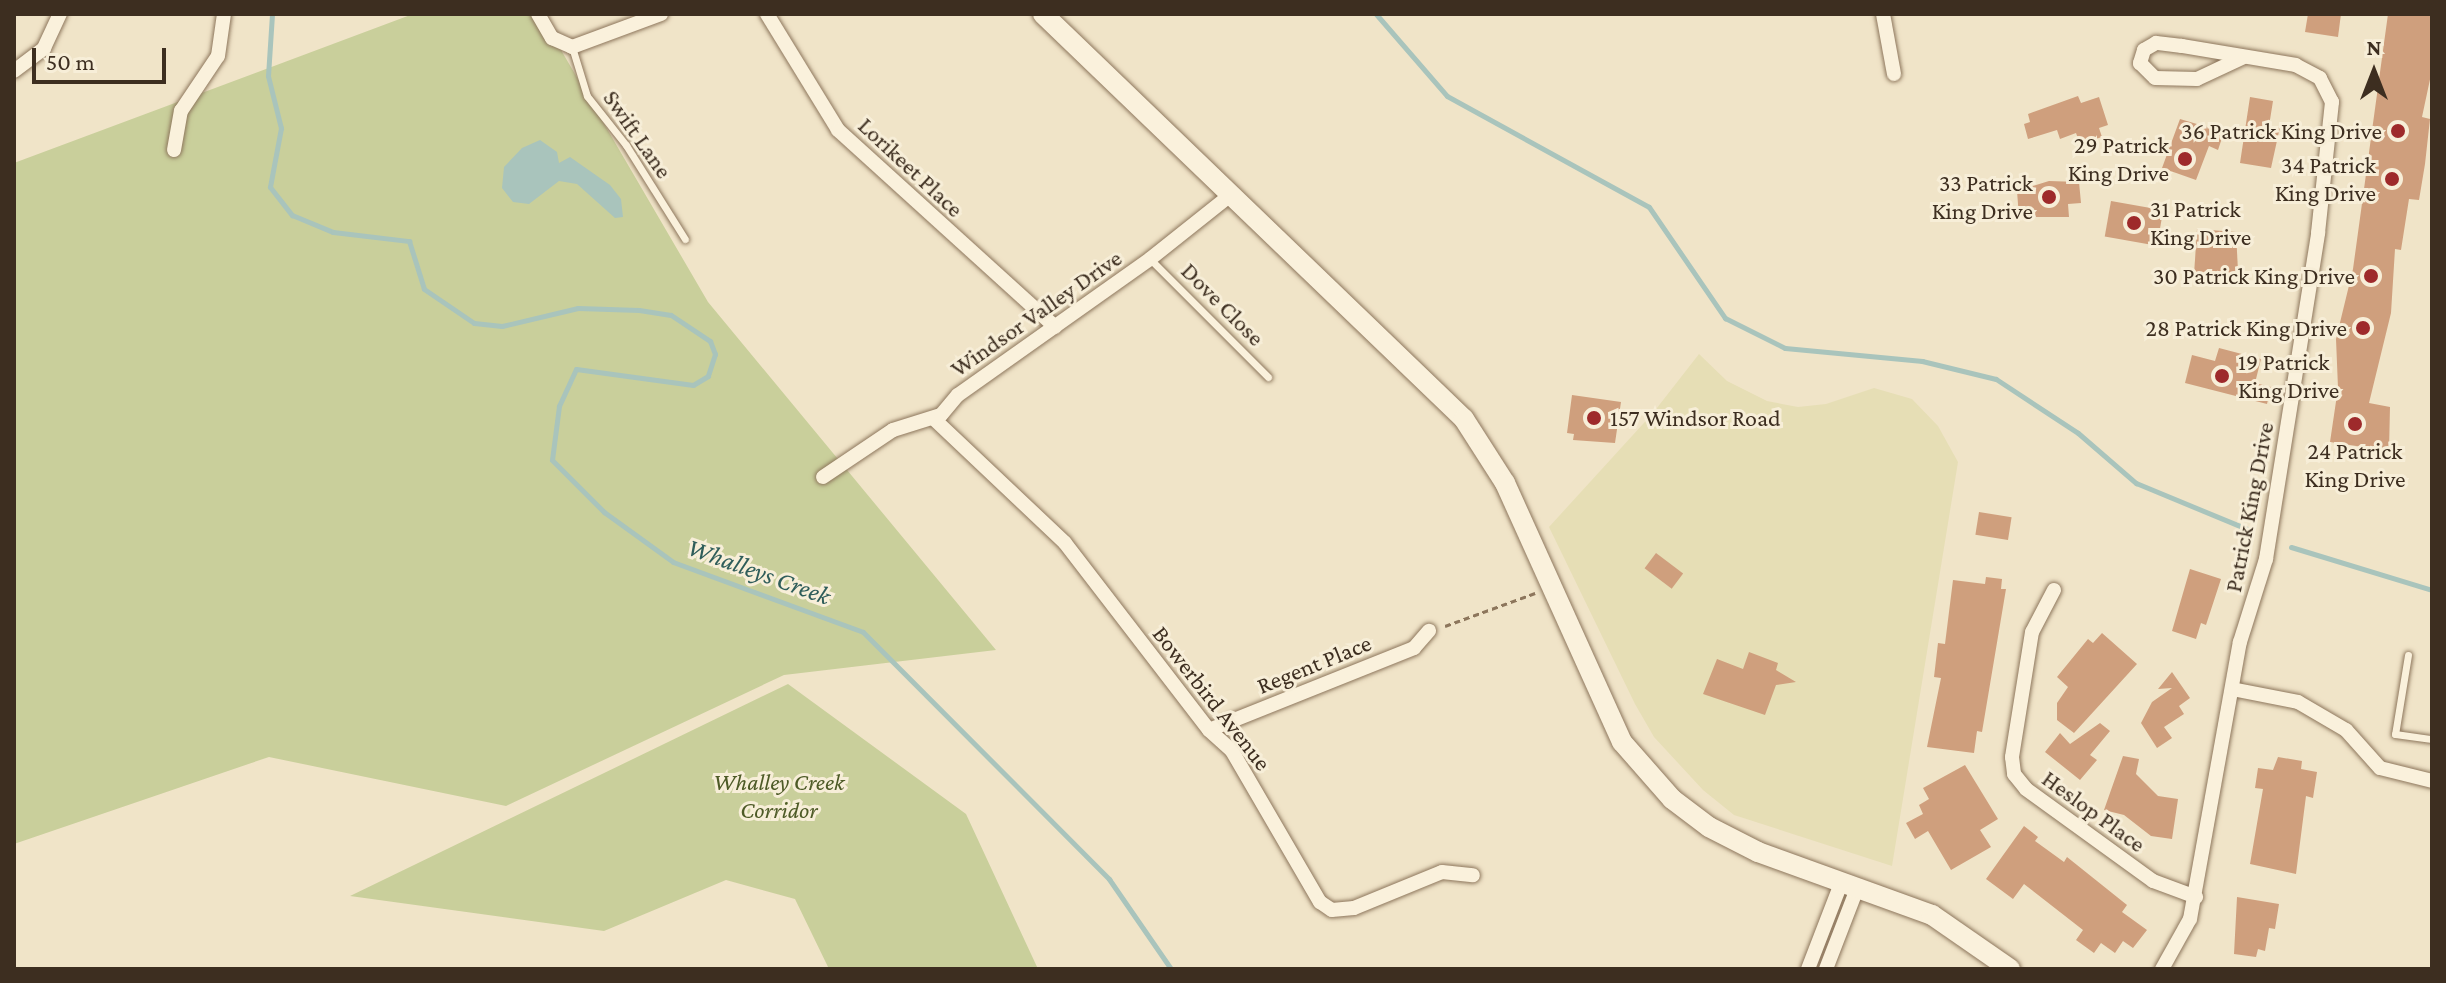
<!DOCTYPE html>
<style>
body{margin:0}
#map{position:relative;width:2446px;height:983px;overflow:hidden;background:#f0e4c8;font-family:"Crimson Pro",serif}
div>[style]{position:absolute}
[style*='--x']{left:calc(var(--x)*1px);top:calc(var(--y)*1px);width:calc(var(--w)*1px);rotate:calc(var(--a)*1deg)}
.farmland>*{inset:0;background:#e6deb5}
.green>*{inset:0;background:#c9cf9b}
.water>*{inset:0;background:#a9c4bc}
.stream>*{height:5px;margin:-2.5px;padding:0 2.5px;transform-origin:2.5px;border-radius:2.5px;background:#a9c4bc}
.building>*{inset:0;background:#cf9f7d;transform-origin:0 0}
.path>*{height:3px;margin-top:-1.5px;transform-origin:0;background:repeating-linear-gradient(90deg,#8d765c 0 6px,transparent 0 10px)}
.roads{filter:drop-shadow(0 0 2px #8d765c) drop-shadow(0 0 2px #8d765c)}
.lane>*{height:7px;margin:-3.5px;padding:0 3.5px;transform-origin:3.5px;border-radius:3.5px;background:#faf1dc}
.street>*{height:14px;margin:-7px;padding:0 7px;transform-origin:7px;border-radius:7px;background:#faf1dc}
.secondary>*{height:20px;margin:-10px;padding:0 10px;transform-origin:10px;border-radius:10px;background:#faf1dc}
.dots>*{width:22px;height:22px;translate:-50% -50%;box-sizing:border-box;border:4px solid #f7eed8;border-radius:50%}
span{translate:-50% -50%;white-space:nowrap;text-align:center;line-height:1.15;-webkit-text-stroke:6px #f7eed8;paint-order:stroke}
.poi-label{font-size:24px;color:#3d2e20}
.right{translate:-100% -50%;text-align:right}
.left{translate:0 -50%;text-align:left}
.street-label{font-size:24px;color:#3d2e20}
.park-label{font-size:24px;color:#4d5a26;font-style:italic}
.water-label{font-size:26px;color:#2f5d5a;font-style:italic}
.frame{position:absolute;inset:0;border:16px solid #3d2e20;pointer-events:none}
.north{position:absolute;left:2334px;top:32px;width:80px;height:80px;-webkit-text-stroke:6px #f7eed8;paint-order:stroke;rotate:0deg;font-size:22px;font-weight:700;line-height:32px;text-align:center;color:#3d2e20}
.north::after{content:'';display:block;margin:auto;width:28px;height:36px;background:#3d2e20;clip-path:polygon(50% 0,100% 100%,50% 72%,0 100%)}
.scale{position:absolute;left:32px;top:48px;width:134px;height:36px;box-sizing:border-box;border:4px solid #3d2e20;border-top:0;padding-left:10px;font-size:24px;line-height:28px;white-space:nowrap;color:#3d2e20;-webkit-text-stroke:6px #f7eed8;paint-order:stroke}
</style>
<div id="map">
<div class="farmland">
<i style="clip-path:polygon(1699px 354px,1727px 381px,1767px 401px,1798px 407px,1826px 404px,1874px 388px,1912px 399px,1938px 426px,1958px 462px,1892px 866px,1734px 815px,1703px 790px,1654px 737px,1635px 704px,1549px 527px,1653px 413px)"></i>
</div>
<div class="green">
<i style="clip-path:polygon(413px 14px,540px 14px,708px 302px,996px 650px,784px 675px,506px 806px,269px 757px,14px 844px,14px 163px)"></i>
<i style="clip-path:polygon(788px 684px,966px 814px,1038px 969px,829px 969px,795px 899px,726px 880px,604px 931px,350px 896px)"></i>
</div>
<div class="water">
<i style="clip-path:polygon(540px 140px,557px 152px,559px 163px,570px 157px,610px 185px,621px 199px,623px 217px,615px 218px,577px 184px,559px 181px,529px 204px,513px 202px,502px 188px,504px 167px,522px 148px)"></i>
</div>
<div class="stream">
<i style="--x:272;--y:14;--w:62;--a:93.7"></i>
<i style="--x:268;--y:76;--w:54;--a:76"></i>
<i style="--x:281;--y:128;--w:60;--a:100.6"></i>
<i style="--x:270;--y:187;--w:36;--a:52"></i>
<i style="--x:292;--y:215;--w:44;--a:22.5"></i>
<i style="--x:333;--y:232;--w:77;--a:6.8"></i>
<i style="--x:409;--y:241;--w:50;--a:72.6"></i>
<i style="--x:424;--y:289;--w:60;--a:34.2"></i>
<i style="--x:474;--y:323;--w:28;--a:6"></i>
<i style="--x:502;--y:326;--w:78;--a:-13.3"></i>
<i style="--x:578;--y:308;--w:61;--a:1.9"></i>
<i style="--x:639;--y:310;--w:32;--a:9"></i>
<i style="--x:671;--y:315;--w:47;--a:33.7"></i>
<i style="--x:710;--y:341;--w:14;--a:69"></i>
<i style="--x:715;--y:354;--w:23;--a:108"></i>
<i style="--x:708;--y:376;--w:17;--a:149"></i>
<i style="--x:693;--y:385;--w:118;--a:-172.2"></i>
<i style="--x:576;--y:369;--w:41;--a:114.7"></i>
<i style="--x:559;--y:406;--w:54;--a:97.4"></i>
<i style="--x:552;--y:460;--w:74;--a:45"></i>
<i style="--x:604;--y:512;--w:85;--a:35.9"></i>
<i style="--x:673;--y:562;--w:202;--a:20.2"></i>
<i style="--x:863;--y:632;--w:349;--a:45.1"></i>
<i style="--x:1109;--y:879;--w:109;--a:55.4"></i>
<i style="--x:1376;--y:14;--w:108;--a:49.1"></i>
<i style="--x:1447;--y:96;--w:230;--a:28.8"></i>
<i style="--x:1649;--y:207;--w:135;--a:55.6"></i>
<i style="--x:1725;--y:318;--w:67;--a:26.6"></i>
<i style="--x:1785;--y:348;--w:138;--a:5.4"></i>
<i style="--x:1922;--y:361;--w:76;--a:13.7"></i>
<i style="--x:1996;--y:379;--w:98;--a:33.4"></i>
<i style="--x:2078;--y:433;--w:77;--a:40.8"></i>
<i style="--x:2136;--y:483;--w:120;--a:22.5"></i>
<i style="--x:2291;--y:547;--w:147;--a:17"></i>
</div>
<div class="building">
<i style="clip-path:polygon(2308px 14px,2341px 14px,2338px 37px,2305px 32px)"></i>
<i style="clip-path:polygon(2388px 14px,2432px 14px,2432px 70px,2422px 117px,2430px 119px,2425px 164px,2419px 200px,2409px 199px,2401px 250px,2395px 249px,2391px 313px,2369px 403px,2390px 407px,2389px 451px,2330px 442px,2338px 388px,2336px 339px,2353px 269px)"></i>
<i style="clip-path:polygon(2078px 96px,2081px 103px,2099px 97px,2108px 125px,2099px 128px,2102px 137px,2080px 144px,2076px 133px,2060px 139px,2057px 130px,2028px 139px,2024px 124px,2030px 122px,2028px 114px)"></i>
<i style="clip-path:polygon(2250px 97px,2273px 101px,2269px 126px,2280px 127px,2271px 168px,2240px 163px)"></i>
<i style="clip-path:polygon(2180px 119px,2224px 132px,2218px 150px,2209px 146px,2196px 180px,2162px 168px)"></i>
<i style="clip-path:polygon(2049px 181px,2079px 182px,2081px 203px,2068px 204px,2069px 217px,2019px 217px,2017px 191px)"></i>
<i style="left:2111px;top:201px;width:53px;height:36px;rotate:10deg"></i>
<i style="clip-path:polygon(2197px 229px,2236px 232px,2238px 271px,2233px 275px,2194px 275px)"></i>
<i style="clip-path:polygon(2219px 348px,2261px 359px,2255px 383px,2271px 387px,2267px 404px,2185px 383px,2192px 355px,2215px 361px)"></i>
<i style="clip-path:polygon(1572px 395px,1621px 402px,1615px 443px,1573px 440px,1574px 434px,1567px 433px)"></i>
<i style="left:1979px;top:512px;width:33px;height:23px;rotate:9deg"></i>
<i style="left:1656px;top:553px;width:34px;height:19px;rotate:37deg"></i>
<i style="clip-path:polygon(2190px 569px,2221px 579px,2206px 625px,2201px 623px,2196px 639px,2172px 631px)"></i>
<i style="clip-path:polygon(1986px 577px,2002px 579px,2001px 589px,2006px 589px,1982px 732px,1977px 731px,1974px 753px,1927px 747px,1941px 678px,1934px 677px,1938px 643px,1945px 644px,1953px 580px,1985px 584px)"></i>
<i style="clip-path:polygon(2102px 633px,2137px 664px,2074px 733px,2057px 720px,2057px 703px,2068px 687px,2057px 677px,2088px 639px,2093px 643px)"></i>
<i style="clip-path:polygon(1749px 652px,1778px 663px,1776px 670px,1796px 682px,1776px 685px,1765px 715px,1703px 694px,1717px 659px,1743px 669px)"></i>
<i style="clip-path:polygon(2172px 672px,2190px 698px,2179px 706px,2184px 714px,2164px 727px,2172px 738px,2157px 748px,2141px 723px,2152px 702px,2172px 688px,2158px 689px)"></i>
<i style="clip-path:polygon(2100px 723px,2110px 731px,2090px 755px,2097px 760px,2080px 780px,2045px 752px,2060px 733px,2070px 744px)"></i>
<i style="clip-path:polygon(2123px 756px,2139px 759px,2136px 774px,2158px 796px,2178px 799px,2172px 839px,2151px 836px,2124px 815px,2104px 810px)"></i>
<i style="clip-path:polygon(2278px 757px,2302px 761px,2301px 769px,2317px 772px,2313px 798px,2306px 796px,2296px 874px,2250px 864px,2263px 789px,2255px 788px,2258px 768px,2273px 770px)"></i>
<i style="clip-path:polygon(1965px 765px,1998px 819px,1980px 830px,1991px 847px,1951px 870px,1928px 831px,1915px 839px,1906px 823px,1923px 814px,1919px 805px,1929px 799px,1923px 788px)"></i>
<i style="clip-path:polygon(2024px 826px,2038px 837px,2035px 841px,2064px 862px,2067px 857px,2127px 905px,2122px 912px,2147px 930px,2133px 948px,2123px 941px,2115px 953px,2101px 943px,2094px 953px,2076px 940px,2083px 930px,2024px 884px,2013px 899px,1986px 879px)"></i>
<i style="clip-path:polygon(2237px 897px,2279px 904px,2275px 929px,2269px 928px,2265px 951px,2258px 949px,2256px 957px,2234px 954px)"></i>
</div>
<div class="path">
<i style="--x:1445;--y:626;--w:96;--a:-20.1"></i>
</div>
<div class="roads">
<div class="lane">
<i style="--x:572;--y:47;--w:51;--a:73"></i>
<i style="--x:587;--y:96;--w:63;--a:51.5"></i>
<i style="--x:626;--y:145;--w:111;--a:57.9"></i>
<i style="--x:1150;--y:259;--w:167;--a:45"></i>
<i style="--x:2408;--y:655;--w:80;--a:99.3"></i>
<i style="--x:2395;--y:734;--w:37;--a:8"></i>
</div>
<div class="street">
<i style="--x:538;--y:14;--w:28;--a:60"></i>
<i style="--x:552;--y:38;--w:22;--a:24"></i>
<i style="--x:572;--y:47;--w:95;--a:-20.3"></i>
<i style="--x:767;--y:14;--w:136;--a:58.5"></i>
<i style="--x:838;--y:130;--w:293;--a:42.2"></i>
<i style="--x:1883;--y:14;--w:61;--a:79.6"></i>
<i style="--x:14;--y:71;--w:38;--a:-37"></i>
<i style="--x:44;--y:48;--w:38;--a:-65"></i>
<i style="--x:174;--y:150;--w:40;--a:-80"></i>
<i style="--x:181;--y:111;--w:66;--a:-56.1"></i>
<i style="--x:218;--y:56;--w:42;--a:-81.9"></i>
<i style="--x:934;--y:419;--w:180;--a:43.4"></i>
<i style="--x:1065;--y:543;--w:236;--a:52.4"></i>
<i style="--x:1209;--y:730;--w:31;--a:42"></i>
<i style="--x:1232;--y:751;--w:175;--a:59.8"></i>
<i style="--x:1320;--y:902;--w:14;--a:34"></i>
<i style="--x:1332;--y:910;--w:22;--a:-5"></i>
<i style="--x:1354;--y:908;--w:95;--a:-22.2"></i>
<i style="--x:1442;--y:872;--w:31;--a:6"></i>
<i style="--x:823;--y:477;--w:84;--a:-33.9"></i>
<i style="--x:893;--y:430;--w:50;--a:-17.4"></i>
<i style="--x:941;--y:415;--w:26;--a:-50"></i>
<i style="--x:958;--y:395;--w:235;--a:-35.3"></i>
<i style="--x:1150;--y:259;--w:100;--a:-38.5"></i>
<i style="--x:2054;--y:590;--w:47;--a:117.6"></i>
<i style="--x:2032;--y:632;--w:127;--a:99.1"></i>
<i style="--x:2012;--y:757;--w:17;--a:83"></i>
<i style="--x:2014;--y:774;--w:19;--a:51"></i>
<i style="--x:2026;--y:789;--w:157;--a:35.9"></i>
<i style="--x:2153;--y:881;--w:46;--a:20.4"></i>
<i style="--x:2232;--y:689;--w:67;--a:11.1"></i>
<i style="--x:2298;--y:702;--w:56;--a:30.3"></i>
<i style="--x:2346;--y:730;--w:51;--a:48.2"></i>
<i style="--x:2380;--y:768;--w:54;--a:14"></i>
<i style="--x:1209;--y:730;--w:221;--a:-21.8"></i>
<i style="--x:1414;--y:648;--w:23;--a:-49"></i>
<i style="--x:1808;--y:969;--w:94;--a:-68.9"></i>
<i style="--x:1826;--y:969;--w:89;--a:-68.9"></i>
<i style="--x:2162;--y:969;--w:57;--a:-60.8"></i>
<i style="--x:2190;--y:919;--w:281;--a:-79.8"></i>
<i style="--x:2240;--y:642;--w:87;--a:-72.6"></i>
<i style="--x:2266;--y:559;--w:330;--a:-80.9"></i>
<i style="--x:2318;--y:233;--w:132;--a:-83.9"></i>
<i style="--x:2332;--y:102;--w:27;--a:-117"></i>
<i style="--x:2320;--y:78;--w:27;--a:-152"></i>
<i style="--x:2296;--y:65;--w:116;--a:-170.5"></i>
<i style="--x:2182;--y:46;--w:26;--a:-173"></i>
<i style="--x:2156;--y:43;--w:14;--a:150"></i>
<i style="--x:2144;--y:50;--w:14;--a:107"></i>
<i style="--x:2140;--y:63;--w:21;--a:45"></i>
<i style="--x:2155;--y:78;--w:42;--a:1.4"></i>
<i style="--x:2197;--y:79;--w:52;--a:-25.1"></i>
</div>
<div class="secondary">
<i style="--x:1043;--y:14;--w:584;--a:43.89"></i>
<i style="--x:1464;--y:419;--w:76;--a:57.4"></i>
<i style="--x:1505;--y:483;--w:284;--a:65.7"></i>
<i style="--x:1622;--y:742;--w:76;--a:48.7"></i>
<i style="--x:1672;--y:799;--w:46;--a:37.1"></i>
<i style="--x:1709;--y:827;--w:55;--a:27"></i>
<i style="--x:1758;--y:852;--w:185;--a:19.9"></i>
<i style="--x:1932;--y:915;--w:95;--a:34.7"></i>
</div>
</div>
<div class="dots">
<i style="left:2398px;top:131px;background:#9e2a2b"></i>
<i style="left:2185px;top:159px;background:#9e2a2b"></i>
<i style="left:2392px;top:179px;background:#9e2a2b"></i>
<i style="left:2049px;top:197px;background:#9e2a2b"></i>
<i style="left:2134px;top:223px;background:#9e2a2b"></i>
<i style="left:2371px;top:276px;background:#9e2a2b"></i>
<i style="left:2363px;top:328px;background:#9e2a2b"></i>
<i style="left:2222px;top:376px;background:#9e2a2b"></i>
<i style="left:1594px;top:418px;background:#9e2a2b"></i>
<i style="left:2355px;top:424px;background:#9e2a2b"></i>
</div>
<div class="poi-label">
<span class="right" style="left:2382px;top:131px">36 Patrick King Drive</span>
<span class="right" style="left:2169px;top:159px">29 Patrick<br>King Drive</span>
<span class="right" style="left:2376px;top:179px">34 Patrick<br>King Drive</span>
<span class="right" style="left:2033px;top:197px">33 Patrick<br>King Drive</span>
<span class="left" style="left:2150px;top:223px">31 Patrick<br>King Drive</span>
<span class="right" style="left:2355px;top:276px">30 Patrick King Drive</span>
<span class="right" style="left:2347px;top:328px">28 Patrick King Drive</span>
<span class="left" style="left:2238px;top:376px">19 Patrick<br>King Drive</span>
<span class="left" style="left:1610px;top:418px">157 Windsor Road</span>
<span style="left:2355px;top:465px">24 Patrick<br>King Drive</span>
</div>
<div class="street-label">
<span style="left:638px;top:134px;rotate:55deg">Swift Lane</span>
<span style="left:911px;top:167px;rotate:43deg">Lorikeet Place</span>
<span style="left:1223px;top:304px;rotate:45deg">Dove Close</span>
<span style="left:1036px;top:313px;rotate:-35deg">Windsor Valley Drive</span>
<span style="left:2249px;top:507px;rotate:-79deg">Patrick King Drive</span>
<span style="left:1314px;top:664px;rotate:-22deg">Regent Place</span>
<span style="left:1212px;top:698px;rotate:52deg">Bowerbird Avenue</span>
<span style="left:2094px;top:811px;rotate:36deg">Heslop Place</span>
</div>
<div class="park-label">
<span style="left:779px;top:796px">Whalley Creek<br>Corridor</span>
</div>
<div class="water-label">
<span style="left:759px;top:572px;rotate:20deg">Whalleys Creek</span>
</div>
<div class="frame"></div>
<div class="north">N</div>
<div class="scale">50 m</div>
</div>
